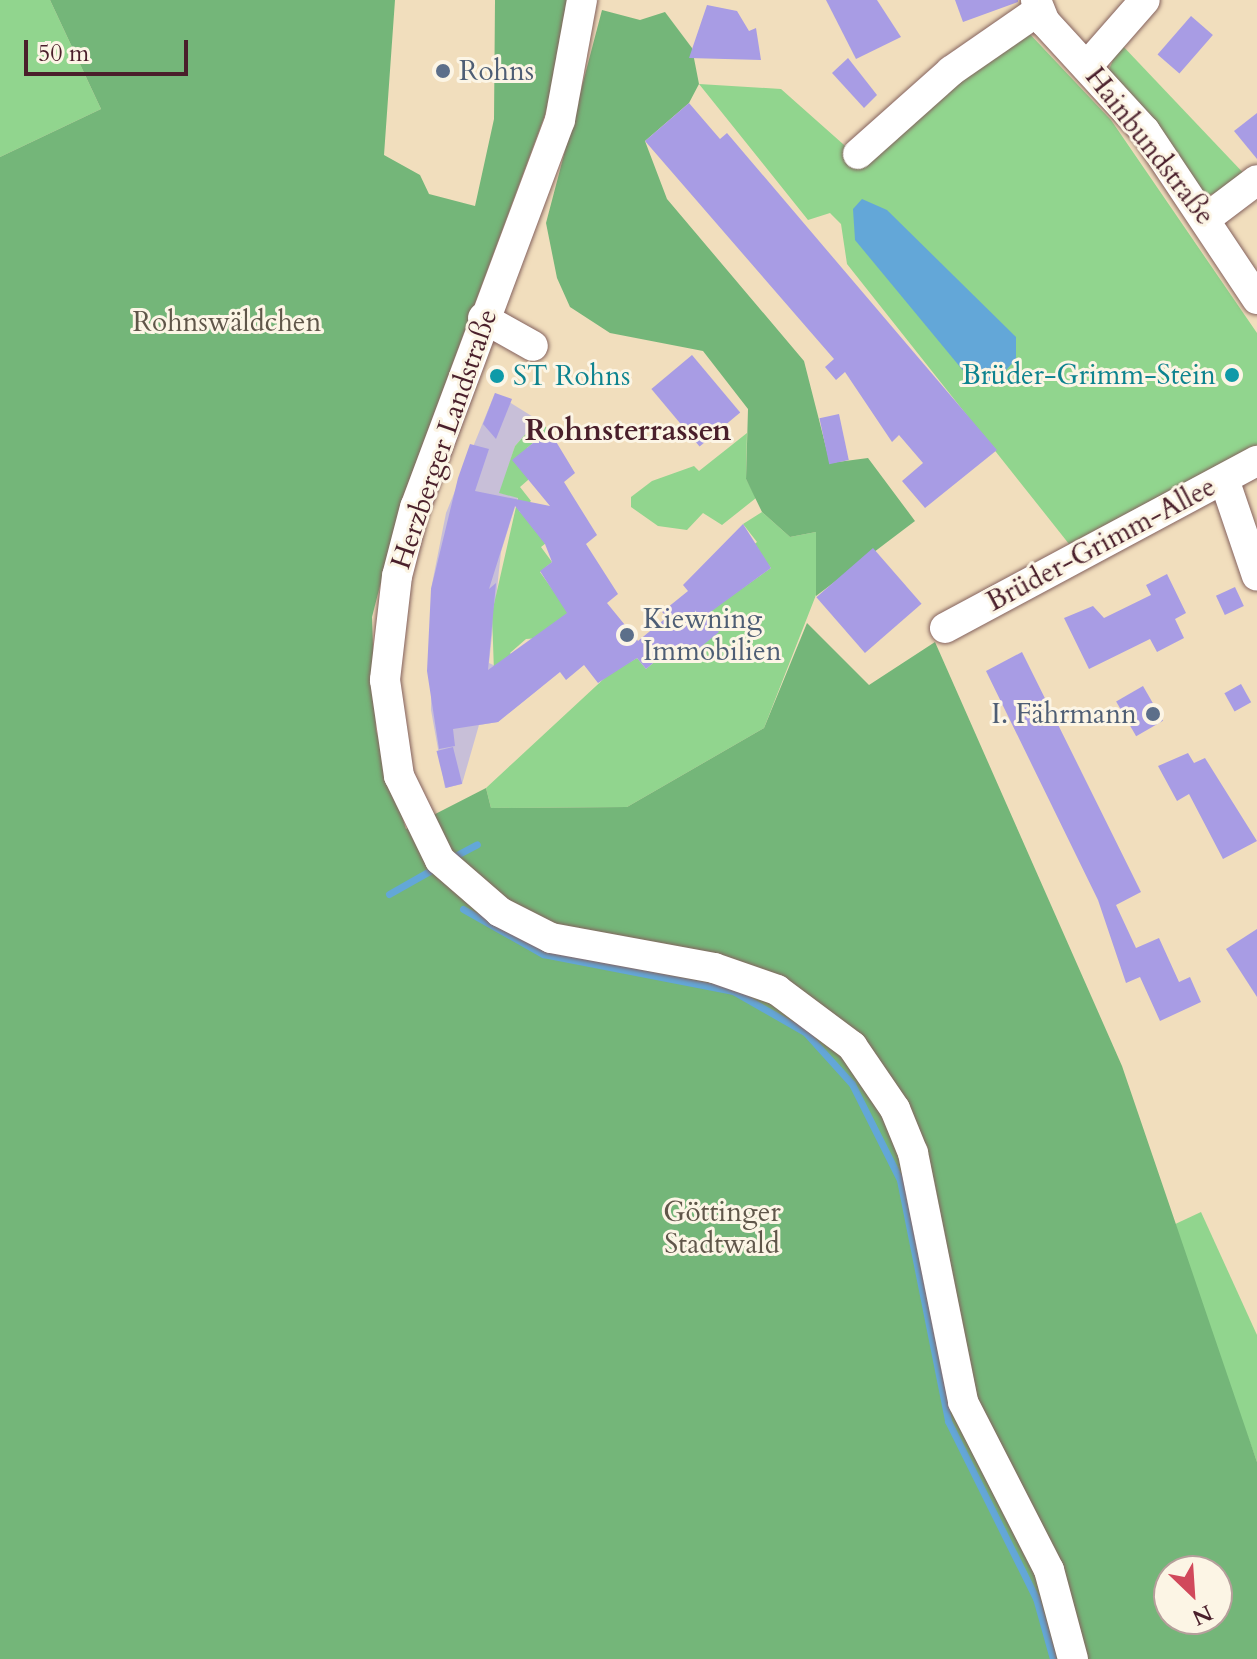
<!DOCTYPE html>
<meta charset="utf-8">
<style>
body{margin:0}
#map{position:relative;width:1257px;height:1659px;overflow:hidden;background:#f1debd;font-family:Cardo,serif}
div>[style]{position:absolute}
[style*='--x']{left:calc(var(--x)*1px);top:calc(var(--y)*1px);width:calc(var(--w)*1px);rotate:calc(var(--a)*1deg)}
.industrial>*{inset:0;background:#c8bfd8}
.green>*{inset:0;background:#91d58e}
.forest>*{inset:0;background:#74b679}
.water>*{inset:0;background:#63a7d8}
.stream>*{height:7px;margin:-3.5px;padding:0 3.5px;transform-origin:3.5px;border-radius:3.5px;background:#63a7d8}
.building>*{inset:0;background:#a89ce4;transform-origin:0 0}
.roads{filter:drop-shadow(0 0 2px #84625e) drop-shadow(0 0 2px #84625e)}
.minor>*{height:30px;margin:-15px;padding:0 15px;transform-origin:15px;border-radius:15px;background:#fff}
.dots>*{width:22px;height:22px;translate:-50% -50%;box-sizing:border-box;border:4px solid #fcf5e5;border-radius:50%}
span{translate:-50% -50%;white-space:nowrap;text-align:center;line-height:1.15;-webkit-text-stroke:6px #fcf5e5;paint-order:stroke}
.service-label{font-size:28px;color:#4e5e75}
.left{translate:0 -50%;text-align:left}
.right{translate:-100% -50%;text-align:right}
.street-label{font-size:28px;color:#4a1f2b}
.park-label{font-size:28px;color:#5f5649}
.culture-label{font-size:28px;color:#0d838f}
.neighbourhood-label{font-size:30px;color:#4a1f2b;font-weight:700}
.north{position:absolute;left:1153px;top:1555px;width:80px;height:80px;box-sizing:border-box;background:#fcf5e5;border:2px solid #b59f9b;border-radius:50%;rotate:155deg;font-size:22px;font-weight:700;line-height:32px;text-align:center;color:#4a1f2b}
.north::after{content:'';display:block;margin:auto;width:28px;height:36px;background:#d1495b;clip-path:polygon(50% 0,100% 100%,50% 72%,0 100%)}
.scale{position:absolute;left:24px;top:40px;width:164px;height:36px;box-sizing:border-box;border:4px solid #4a1f2b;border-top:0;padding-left:10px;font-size:24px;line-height:28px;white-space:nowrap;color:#4a1f2b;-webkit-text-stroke:6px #fcf5e5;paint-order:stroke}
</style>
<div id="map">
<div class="industrial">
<i style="clip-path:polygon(495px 393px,538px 420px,515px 446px,500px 493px,518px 497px,501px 552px,489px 663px,541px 687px,498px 722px,479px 725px,462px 784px,445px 788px,431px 710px,431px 589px,446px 513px)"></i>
</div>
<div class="green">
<i style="clip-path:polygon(0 0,50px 0,101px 109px,0 157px)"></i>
<i style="clip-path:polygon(1026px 30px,1111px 120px,1257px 333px,1257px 445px,1069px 544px,847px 264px,841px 224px,830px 213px,808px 220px,699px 84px,781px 89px,861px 160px)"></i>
<i style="clip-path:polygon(1120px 43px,1249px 179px,1205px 197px,1108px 72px)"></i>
<i style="clip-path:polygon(538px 420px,549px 430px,527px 448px,528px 480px,520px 487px,531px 501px,519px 511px,550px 540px,541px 547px,552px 562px,540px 572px,585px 635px,526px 639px,510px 653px,529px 676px,495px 702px,492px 613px,518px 498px,499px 493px,515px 446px)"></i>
<i style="clip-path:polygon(747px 433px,746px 479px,756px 498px,722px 525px,703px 513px,687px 530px,658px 526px,631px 507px,631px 497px,652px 481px,694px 466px,699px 471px)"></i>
<i style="clip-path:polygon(762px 512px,790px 537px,816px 532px,816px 595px,764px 728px,627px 807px,491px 808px,486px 788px,609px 674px,637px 658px,646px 669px,669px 650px,677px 660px,718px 632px,704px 615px,771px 568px,757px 550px,747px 550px,757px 542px,743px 524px)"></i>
<i style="clip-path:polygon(1201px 1212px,1257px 1335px,1257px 1462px,1171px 1226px)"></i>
</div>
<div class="forest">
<i style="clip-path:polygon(evenodd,50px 0,395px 0,384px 155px,420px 175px,429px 194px,475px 206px,494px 119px,495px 0,572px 0,545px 115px,403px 497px,372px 617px,376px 730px,406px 829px,486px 788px,491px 808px,627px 807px,764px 728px,807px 623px,869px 685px,935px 642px,1122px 1066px,1257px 1462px,1257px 1659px,0 1659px,0 157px,101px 109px,50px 0,1169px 1571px,1217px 1571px,1217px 1619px,1169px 1619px,1169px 1571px)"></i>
<i style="clip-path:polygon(602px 10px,640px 20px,665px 12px,692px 48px,699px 84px,689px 103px,645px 141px,667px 199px,804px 361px,830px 463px,868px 458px,915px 521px,816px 596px,816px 532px,790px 537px,762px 512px,746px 479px,748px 409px,703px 351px,610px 333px,570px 307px,557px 278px,546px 223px)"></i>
</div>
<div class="water">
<i style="clip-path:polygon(862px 199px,887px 210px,1016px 337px,1016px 359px,992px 386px,975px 385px,855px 240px,853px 209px)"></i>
</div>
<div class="stream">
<i style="--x:453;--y:857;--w:27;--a:-28"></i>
<i style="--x:389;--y:894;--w:53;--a:-29.5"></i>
<i style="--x:463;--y:909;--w:92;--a:29.4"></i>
<i style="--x:543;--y:954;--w:194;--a:11"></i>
<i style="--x:733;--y:991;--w:83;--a:29.7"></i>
<i style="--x:805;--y:1032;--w:70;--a:47.9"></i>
<i style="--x:852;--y:1084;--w:107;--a:63.4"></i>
<i style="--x:900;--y:1180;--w:246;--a:78.7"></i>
<i style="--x:948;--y:1421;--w:198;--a:63.6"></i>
<i style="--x:1036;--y:1598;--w:63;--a:74.4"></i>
</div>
<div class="building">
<i style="clip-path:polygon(826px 0,877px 0,901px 37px,856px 59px)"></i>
<i style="clip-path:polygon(955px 0,1018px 0,1018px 2px,963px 22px)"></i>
<i style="clip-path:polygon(707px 5px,737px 11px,749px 31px,756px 28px,761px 60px,689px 58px)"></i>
<i style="left:1191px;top:16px;width:29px;height:51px;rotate:41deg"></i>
<i style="clip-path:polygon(848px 58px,877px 95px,864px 108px,832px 73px)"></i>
<i style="clip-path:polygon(689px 103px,720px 139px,727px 133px,997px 450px,925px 508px,902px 481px,923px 463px,899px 435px,892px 442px,845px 372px,836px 380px,825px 367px,834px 359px,645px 141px)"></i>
<i style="clip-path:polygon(1257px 113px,1257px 159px,1234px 131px)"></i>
<i style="left:692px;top:355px;width:75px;height:53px;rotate:50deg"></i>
<i style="clip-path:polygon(495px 393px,512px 399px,496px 439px,483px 424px)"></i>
<i style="left:839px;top:414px;width:47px;height:20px;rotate:78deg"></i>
<i style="clip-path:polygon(evenodd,549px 430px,575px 473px,564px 482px,597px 535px,586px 544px,618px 594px,607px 603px,638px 641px,667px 617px,662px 612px,688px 591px,683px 585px,743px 524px,771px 568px,705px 616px,719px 632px,691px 655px,677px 660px,669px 650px,646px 669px,637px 658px,598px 683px,584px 665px,566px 680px,560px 672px,498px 722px,453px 729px,455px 746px,439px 749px,427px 671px,431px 589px,458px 478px,470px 444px,489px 449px,475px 491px,550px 506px,512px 460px,549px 430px,515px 506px,545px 544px,552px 562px,540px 571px,567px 613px,488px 670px,496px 583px,489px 589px,515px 506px)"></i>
<i style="left:873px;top:548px;width:74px;height:75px;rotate:49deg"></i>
<i style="clip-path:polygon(1167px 574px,1186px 613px,1175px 619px,1184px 638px,1157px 652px,1150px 639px,1089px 669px,1064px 618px,1093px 606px,1104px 618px,1151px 595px,1146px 585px)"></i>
<i style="left:1235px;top:587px;width:21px;height:21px;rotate:65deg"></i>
<i style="clip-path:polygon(1022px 652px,1141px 892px,1116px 905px,1136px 948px,1159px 938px,1179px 982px,1190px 977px,1201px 1002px,1160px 1021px,1140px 977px,1126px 983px,1098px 900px,986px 671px)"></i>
<i style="left:1241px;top:684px;width:21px;height:19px;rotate:61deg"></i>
<i style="left:1143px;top:686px;width:40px;height:31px;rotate:60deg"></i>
<i style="left:453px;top:747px;width:38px;height:17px;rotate:76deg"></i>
<i style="clip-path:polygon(1188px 753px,1194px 763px,1205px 758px,1257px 841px,1223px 859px,1189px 794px,1177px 801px,1158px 766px)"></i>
<i style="clip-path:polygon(1257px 929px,1257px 997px,1226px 949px)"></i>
</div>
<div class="roads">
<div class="minor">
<i style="--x:582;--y:0;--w:122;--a:100.4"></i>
<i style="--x:560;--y:120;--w:413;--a:110.5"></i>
<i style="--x:415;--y:507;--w:71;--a:104.6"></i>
<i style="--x:397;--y:576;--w:105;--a:96.6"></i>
<i style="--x:385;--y:680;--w:97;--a:81.7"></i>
<i style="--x:399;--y:776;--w:93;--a:64"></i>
<i style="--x:440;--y:860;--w:79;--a:40.9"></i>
<i style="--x:500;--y:912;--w:57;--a:27"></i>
<i style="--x:551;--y:938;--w:166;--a:10.4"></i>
<i style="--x:714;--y:968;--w:67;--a:19.2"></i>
<i style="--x:777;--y:990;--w:94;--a:36.7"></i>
<i style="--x:852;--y:1046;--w:76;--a:55.7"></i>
<i style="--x:895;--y:1109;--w:48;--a:67.8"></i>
<i style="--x:913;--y:1153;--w:254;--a:78.6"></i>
<i style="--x:963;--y:1402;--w:189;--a:62.9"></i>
<i style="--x:1049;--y:1570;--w:92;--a:74.9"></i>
<i style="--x:1036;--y:0;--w:24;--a:68"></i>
<i style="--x:1045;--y:22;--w:148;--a:47.5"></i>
<i style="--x:1145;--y:131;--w:202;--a:56.3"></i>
<i style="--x:1088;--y:65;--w:86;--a:-48.8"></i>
<i style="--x:858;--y:154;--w:125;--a:-41.7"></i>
<i style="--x:951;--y:71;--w:107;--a:-34.7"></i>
<i style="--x:1208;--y:217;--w:61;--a:-37.1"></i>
<i style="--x:483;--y:318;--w:57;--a:29.2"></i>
<i style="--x:1224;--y:479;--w:102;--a:71.2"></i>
<i style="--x:945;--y:628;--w:354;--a:-28.2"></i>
</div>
</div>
<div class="dots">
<i style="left:443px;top:71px;background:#5c6f8a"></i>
<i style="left:1232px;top:375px;background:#0f9aa8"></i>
<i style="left:497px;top:376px;background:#0f9aa8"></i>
<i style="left:627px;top:635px;background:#5c6f8a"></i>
<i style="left:1153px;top:714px;background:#5c6f8a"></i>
</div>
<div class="service-label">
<span class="left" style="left:459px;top:71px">Rohns</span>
<span class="left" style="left:643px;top:635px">Kiewning<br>Immobilien</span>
<span class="right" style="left:1137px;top:714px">I. Fährmann</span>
</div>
<div class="street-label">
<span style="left:1150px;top:146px;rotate:52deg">Hainbundstraße</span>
<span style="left:444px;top:439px;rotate:-71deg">Herzberger Landstraße</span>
<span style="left:1101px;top:544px;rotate:-28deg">Brüder-Grimm-Allee</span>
</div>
<div class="park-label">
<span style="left:227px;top:322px">Rohnswäldchen</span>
<span style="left:722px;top:1228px">Göttinger<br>Stadtwald</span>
</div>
<div class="culture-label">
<span class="right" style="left:1216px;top:375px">Brüder-Grimm-Stein</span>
<span class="left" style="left:513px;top:376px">ST Rohns</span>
</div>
<div class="neighbourhood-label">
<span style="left:628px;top:431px">Rohnsterrassen</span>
</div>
<div class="north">N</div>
<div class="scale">50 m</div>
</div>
